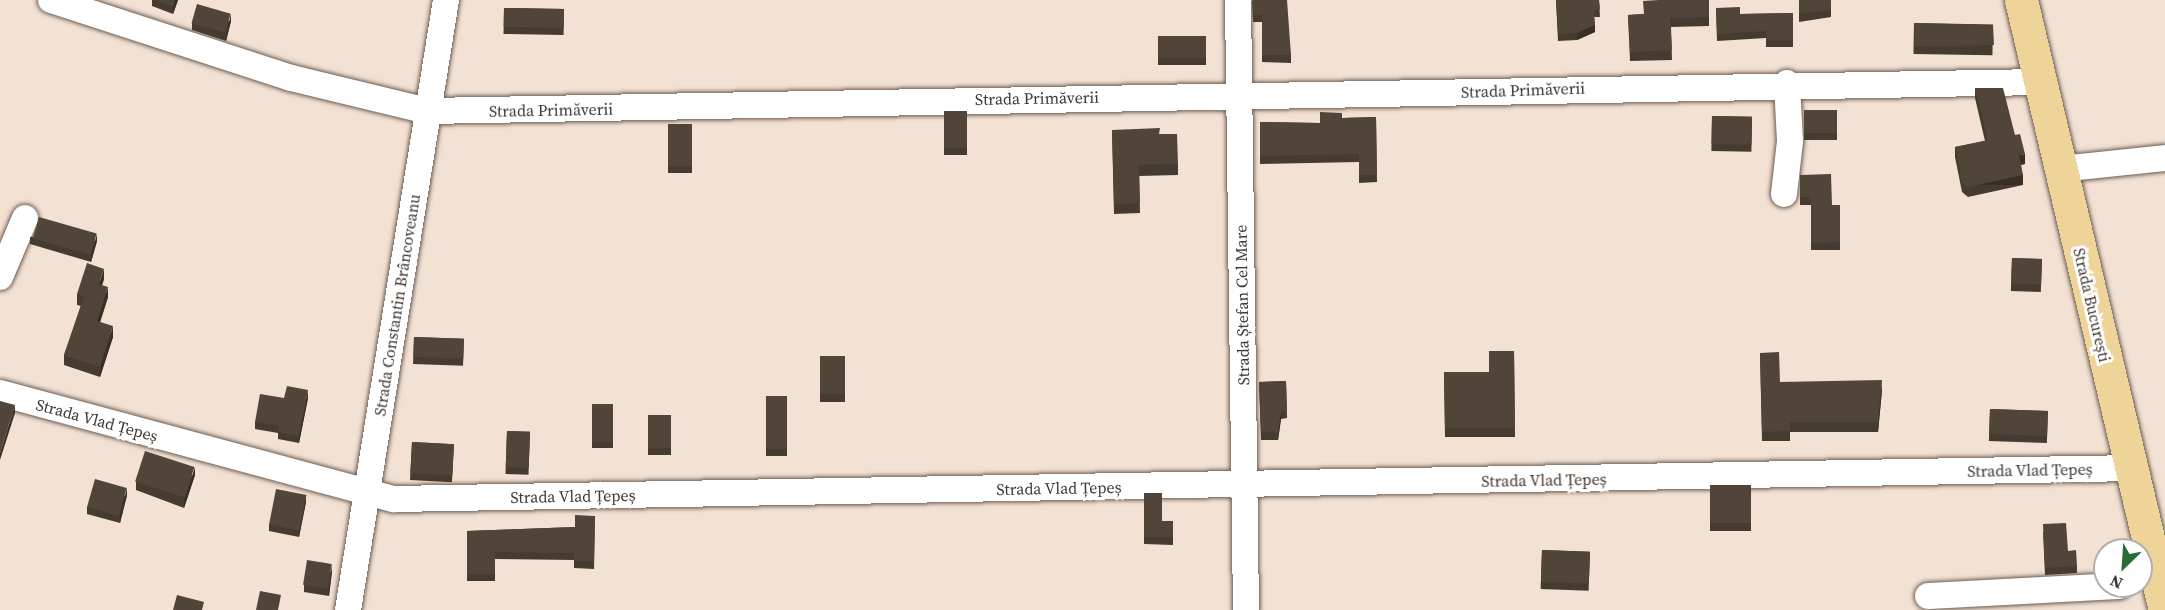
<!DOCTYPE html>
<meta charset="utf-8">
<style>
body{margin:0}
#map{position:relative;width:2165px;height:610px;overflow:hidden;background:#f3e1d4;font-family:"Source Serif 4",serif}
div>[style]{position:absolute}
[style*='--x']{left:calc(var(--x)*1px);top:calc(var(--y)*1px);width:calc(var(--w)*1px);rotate:calc(var(--a)*1deg)}
.roads{filter:drop-shadow(0 0 2px #6c5d51) drop-shadow(0 0 2px #6c5d51)}
.minor>*{height:26px;margin:-13px;padding:0 13px;transform-origin:13px;border-radius:13px;background:#fff}
.major>*{height:33px;margin:-16.5px;padding:0 16.5px;transform-origin:16.5px;border-radius:16.5px;background:#efd49a}
.wall>*{inset:0;background:#453b30;transform-origin:0 0}
.shaded-wall>*{inset:0;background:#383027;transform-origin:0 0}
.building>*{inset:0;background:#504538;transform-origin:0 0}
span{translate:-50% -50%;white-space:nowrap;text-align:center;line-height:1.15;-webkit-text-stroke:6px #fff;paint-order:stroke}
.street-label{font-size:16px;color:#3e3732}
.north{position:absolute;left:2093px;top:538px;width:60px;height:60px;box-sizing:border-box;background:#fff;border:2px solid #b2afad;border-radius:50%;rotate:205deg;font-size:16px;font-weight:700;line-height:24px;text-align:center;color:#3e3732}
.north::after{content:'';display:block;margin:auto;width:21px;height:27px;background:#286d38;clip-path:polygon(50% 0,100% 100%,50% 72%,0 100%)}
</style>
<div id="map">
<div class="roads">
<div class="minor">
<i style="--x:51;--y:0;--w:252;--a:18"></i>
<i style="--x:291;--y:78;--w:140;--a:13.6"></i>
<i style="--x:427;--y:111;--w:1613;--a:-1.03"></i>
<i style="--x:1238;--y:0;--w:610;--a:89.25"></i>
<i style="--x:2060;--y:169;--w:106;--a:-6"></i>
<i style="--x:1784;--y:194;--w:53;--a:-83.5"></i>
<i style="--x:1790;--y:141;--w:58;--a:-93"></i>
<i style="--x:0;--y:277;--w:64;--a:-67"></i>
<i style="--x:0;--y:393;--w:408;--a:15.1"></i>
<i style="--x:394;--y:499;--w:1737;--a:-1.02"></i>
<i style="--x:1928;--y:596;--w:191;--a:-3"></i>
<i style="--x:348;--y:610;--w:618;--a:-80.87"></i>
</div>
<div class="major">
<i style="--x:2021;--y:0;--w:627;--a:76.72"></i>
</div>
</div>
<div class="wall">
<i style="clip-path:polygon(152px 0,178px 0,173px 14px,152px 6px)"></i>
<i style="clip-path:polygon(1252px 0,1291px 55px,1291px 63px,1262px 62px,1262px 22px,1253px 22px)"></i>
<i style="clip-path:polygon(1556px 0,1599px 0,1600px 17px,1594px 17px,1595px 32px,1577px 40px,1558px 41px)"></i>
<i style="clip-path:polygon(1709px 0,1709px 26px,1671px 27px,1672px 60px,1630px 61px,1628px 15px,1643px 14px)"></i>
<i style="clip-path:polygon(1799px 0,1831px 0,1831px 17px,1799px 22px)"></i>
<i style="left:504px;top:8px;width:60px;height:26px;rotate:1deg"></i>
<i style="clip-path:polygon(1716px 8px,1740px 14px,1793px 13px,1793px 47px,1766px 47px,1766px 38px,1717px 41px)"></i>
<i style="clip-path:polygon(231px 21px,226px 41px,192px 30px,192px 23px)"></i>
<i style="left:1914px;top:23px;width:79px;height:31px;rotate:1deg"></i>
<i style="left:1158px;top:36px;width:48px;height:29px"></i>
<i style="clip-path:polygon(1975px 88px,2015px 135px,2025px 164px,2021px 165px,2023px 185px,1968px 197px,1962px 192px,1955px 157px,1955px 147px,1985px 141px,1975px 98px)"></i>
<i style="left:1804px;top:110px;width:33px;height:30px"></i>
<i style="left:944px;top:111px;width:23px;height:44px"></i>
<i style="left:1712px;top:116px;width:40px;height:35px;rotate:1deg"></i>
<i style="clip-path:polygon(1376px 117px,1377px 182px,1359px 183px,1359px 162px,1260px 164px,1260px 122px,1320px 123px,1342px 118px)"></i>
<i style="left:668px;top:124px;width:24px;height:49px"></i>
<i style="clip-path:polygon(1112px 130px,1159px 134px,1178px 164px,1178px 175px,1139px 176px,1140px 213px,1114px 214px)"></i>
<i style="clip-path:polygon(1800px 175px,1832px 205px,1840px 205px,1840px 250px,1811px 250px,1811px 205px,1800px 205px)"></i>
<i style="clip-path:polygon(30px 237px,97px 241px,91px 262px,30px 244px)"></i>
<i style="left:2012px;top:258px;width:30px;height:33px;rotate:2deg"></i>
<i style="clip-path:polygon(104px 279px,102px 285px,108px 297px,100px 322px,113px 337px,100px 377px,64px 365px,64px 355px,81px 306px,77px 305px,77px 294px)"></i>
<i style="left:414px;top:337px;width:50px;height:27px;rotate:2deg"></i>
<i style="clip-path:polygon(1514px 351px,1515px 437px,1445px 437px,1444px 372px,1489px 372px)"></i>
<i style="clip-path:polygon(1760px 353px,1780px 382px,1882px 390px,1878px 432px,1790px 432px,1790px 441px,1762px 441px)"></i>
<i style="left:820px;top:356px;width:25px;height:46px"></i>
<i style="clip-path:polygon(1286px 381px,1287px 418px,1281px 419px,1278px 440px,1261px 440px,1259px 382px)"></i>
<i style="left:766px;top:396px;width:21px;height:60px"></i>
<i style="clip-path:polygon(284px 398px,308px 398px,299px 443px,278px 439px,278px 433px,255px 429px,255px 422px)"></i>
<i style="left:613px;top:404px;width:44px;height:21px;rotate:90deg"></i>
<i style="left:1990px;top:409px;width:58px;height:32px;rotate:2deg"></i>
<i style="left:648px;top:415px;width:23px;height:40px"></i>
<i style="left:507px;top:431px;width:23px;height:43px;rotate:2deg"></i>
<i style="left:412px;top:442px;width:42px;height:38px;rotate:3deg"></i>
<i style="clip-path:polygon(195px 475px,184px 508px,136px 490px,136px 482px)"></i>
<i style="left:1710px;top:485px;width:41px;height:46px"></i>
<i style="clip-path:polygon(1144px 493px,1162px 521px,1173px 521px,1173px 545px,1144px 544px)"></i>
<i style="clip-path:polygon(127px 495px,120px 523px,87px 514px,87px 507px)"></i>
<i style="clip-path:polygon(306px 502px,299px 537px,269px 531px,269px 524px)"></i>
<i style="clip-path:polygon(595px 516px,594px 569px,574px 568px,574px 560px,495px 559px,495px 581px,467px 581px,467px 531px,575px 527px)"></i>
<i style="clip-path:polygon(2043px 531px,2068px 551px,2077px 566px,2077px 573px,2045px 575px)"></i>
<i style="left:1542px;top:550px;width:48px;height:39px;rotate:2deg"></i>
<i style="clip-path:polygon(332px 571px,329px 596px,304px 592px,304px 585px)"></i>
</div>
<div class="shaded-wall">
<i style="clip-path:polygon(175px 0,178px 0,173px 14px,173px 7px)"></i>
<i style="clip-path:polygon(231px 14px,231px 21px,226px 41px,226px 34px)"></i>
<i style="clip-path:polygon(1595px 25px,1595px 32px,1577px 40px,1577px 33px)"></i>
<i style="clip-path:polygon(2025px 154px,2025px 164px,2019px 165px,2019px 155px)"></i>
<i style="left:2023px;top:175px;width:10px;height:56px;rotate:90deg"></i>
<i style="clip-path:polygon(97px 234px,97px 241px,91px 262px,91px 255px)"></i>
<i style="clip-path:polygon(104px 269px,104px 279px,99px 294px,99px 284px)"></i>
<i style="clip-path:polygon(108px 287px,108px 297px,97px 332px,97px 321px)"></i>
<i style="clip-path:polygon(113px 326px,113px 337px,100px 377px,100px 367px)"></i>
<i style="clip-path:polygon(1882px 380px,1882px 390px,1878px 432px,1878px 422px)"></i>
<i style="clip-path:polygon(308px 390px,308px 398px,299px 443px,299px 436px)"></i>
<i style="clip-path:polygon(15px 405px,15px 413px,0 460px,0 453px)"></i>
<i style="clip-path:polygon(1281px 412px,1281px 419px,1278px 440px,1278px 433px)"></i>
<i style="clip-path:polygon(195px 467px,195px 475px,184px 508px,184px 501px)"></i>
<i style="clip-path:polygon(127px 488px,127px 495px,120px 523px,120px 515px)"></i>
<i style="clip-path:polygon(306px 495px,306px 502px,299px 537px,299px 530px)"></i>
<i style="clip-path:polygon(332px 564px,332px 571px,329px 596px,329px 588px)"></i>
</div>
<div class="building">
<i style="clip-path:polygon(155px 0,175px 0,173px 7px)"></i>
<i style="clip-path:polygon(1253px 0,1287px 0,1291px 55px,1262px 55px,1262px 15px,1253px 15px)"></i>
<i style="clip-path:polygon(1556px 0,1599px 0,1600px 9px,1594px 10px,1595px 25px,1577px 33px,1558px 34px)"></i>
<i style="clip-path:polygon(1659px 0,1709px 0,1709px 17px,1670px 18px,1672px 50px,1630px 52px,1628px 15px,1644px 14px,1643px 1px)"></i>
<i style="clip-path:polygon(1799px 0,1831px 0,1831px 10px,1799px 14px)"></i>
<i style="left:197px;top:4px;width:35px;height:20px;rotate:16deg"></i>
<i style="clip-path:polygon(1740px 7px,1740px 14px,1793px 13px,1793px 40px,1766px 40px,1766px 31px,1717px 34px,1716px 8px)"></i>
<i style="left:504px;top:8px;width:60px;height:19px;rotate:1deg"></i>
<i style="clip-path:polygon(1914px 23px,1993px 25px,1994px 45px,1915px 47px)"></i>
<i style="left:1158px;top:36px;width:48px;height:22px"></i>
<i style="clip-path:polygon(1975px 88px,2003px 88px,2015px 135px,2020px 134px,2025px 154px,2019px 155px,2023px 175px,1968px 187px,1962px 182px,1955px 147px,1988px 140px)"></i>
<i style="left:1804px;top:110px;width:33px;height:23px"></i>
<i style="left:944px;top:111px;width:23px;height:37px"></i>
<i style="clip-path:polygon(1320px 112px,1342px 113px,1342px 118px,1376px 117px,1377px 175px,1359px 175px,1359px 154px,1260px 156px,1260px 122px,1320px 123px)"></i>
<i style="left:1712px;top:116px;width:40px;height:28px;rotate:1deg"></i>
<i style="left:668px;top:124px;width:24px;height:42px"></i>
<i style="clip-path:polygon(1160px 128px,1159px 134px,1177px 134px,1178px 164px,1139px 165px,1140px 203px,1114px 204px,1112px 130px)"></i>
<i style="clip-path:polygon(1831px 174px,1832px 205px,1840px 205px,1840px 242px,1811px 243px,1811px 197px,1800px 197px,1800px 175px)"></i>
<i style="left:39px;top:217px;width:60px;height:22px;rotate:16deg"></i>
<i style="left:2012px;top:258px;width:30px;height:26px;rotate:2deg"></i>
<i style="clip-path:polygon(87px 263px,104px 269px,99px 284px,108px 287px,97px 321px,113px 326px,100px 367px,64px 355px,84px 296px,77px 294px)"></i>
<i style="left:414px;top:337px;width:50px;height:20px;rotate:2deg"></i>
<i style="clip-path:polygon(1489px 351px,1514px 351px,1515px 428px,1445px 428px,1444px 372px,1489px 372px)"></i>
<i style="clip-path:polygon(1779px 352px,1780px 382px,1882px 380px,1878px 422px,1790px 422px,1790px 431px,1762px 432px,1760px 353px)"></i>
<i style="left:820px;top:356px;width:25px;height:38px"></i>
<i style="clip-path:polygon(1286px 381px,1287px 411px,1281px 412px,1278px 433px,1261px 432px,1259px 382px)"></i>
<i style="clip-path:polygon(287px 386px,308px 390px,299px 436px,278px 432px,279px 426px,255px 422px,260px 394px,284px 398px)"></i>
<i style="left:766px;top:396px;width:21px;height:53px"></i>
<i style="clip-path:polygon(0 401px,15px 405px,0 453px)"></i>
<i style="left:613px;top:404px;width:38px;height:21px;rotate:90deg"></i>
<i style="left:1990px;top:409px;width:58px;height:25px;rotate:2deg"></i>
<i style="left:648px;top:415px;width:23px;height:33px"></i>
<i style="left:507px;top:431px;width:23px;height:36px;rotate:2deg"></i>
<i style="left:412px;top:442px;width:42px;height:31px;rotate:3deg"></i>
<i style="left:145px;top:451px;width:52px;height:32px;rotate:18deg"></i>
<i style="left:95px;top:479px;width:33px;height:29px;rotate:16deg"></i>
<i style="left:1710px;top:485px;width:41px;height:38px"></i>
<i style="left:276px;top:489px;width:31px;height:36px;rotate:11deg"></i>
<i style="clip-path:polygon(1144px 493px,1162px 493px,1162px 521px,1173px 521px,1173px 537px,1144px 537px)"></i>
<i style="clip-path:polygon(575px 515px,595px 516px,594px 561px,574px 561px,574px 553px,495px 552px,495px 574px,467px 574px,467px 531px,575px 527px)"></i>
<i style="clip-path:polygon(2066px 523px,2068px 551px,2076px 550px,2077px 566px,2045px 568px,2043px 524px)"></i>
<i style="left:1542px;top:550px;width:48px;height:32px;rotate:2deg"></i>
<i style="left:307px;top:560px;width:25px;height:25px;rotate:9deg"></i>
<i style="clip-path:polygon(260px 591px,281px 595px,278px 610px,256px 610px)"></i>
<i style="clip-path:polygon(177px 595px,204px 602px,202px 610px,173px 610px)"></i>
</div>
<div class="street-label">
<span style="left:1523px;top:90px;rotate:-2deg">Strada Primăverii</span>
<span style="left:1037px;top:98px;rotate:-1deg">Strada Primăverii</span>
<span style="left:551px;top:110px;rotate:-1deg">Strada Primăverii</span>
<span style="left:397px;top:305px;rotate:-81deg">Strada Constantin Brâncoveanu</span>
<span style="left:1242px;top:305px;rotate:-91deg">Strada Ștefan Cel Mare</span>
<span style="left:2092px;top:305px;rotate:77deg">Strada București</span>
<span style="left:97px;top:420px;rotate:15deg">Strada Vlad Țepeș</span>
<span style="left:2030px;top:470px;rotate:-1deg">Strada Vlad Țepeș</span>
<span style="left:1544px;top:480px;rotate:-1deg">Strada Vlad Țepeș</span>
<span style="left:1059px;top:488px;rotate:-1deg">Strada Vlad Țepeș</span>
<span style="left:573px;top:496px;rotate:-1deg">Strada Vlad Țepeș</span>
</div>
<div class="north">N</div>
</div>
